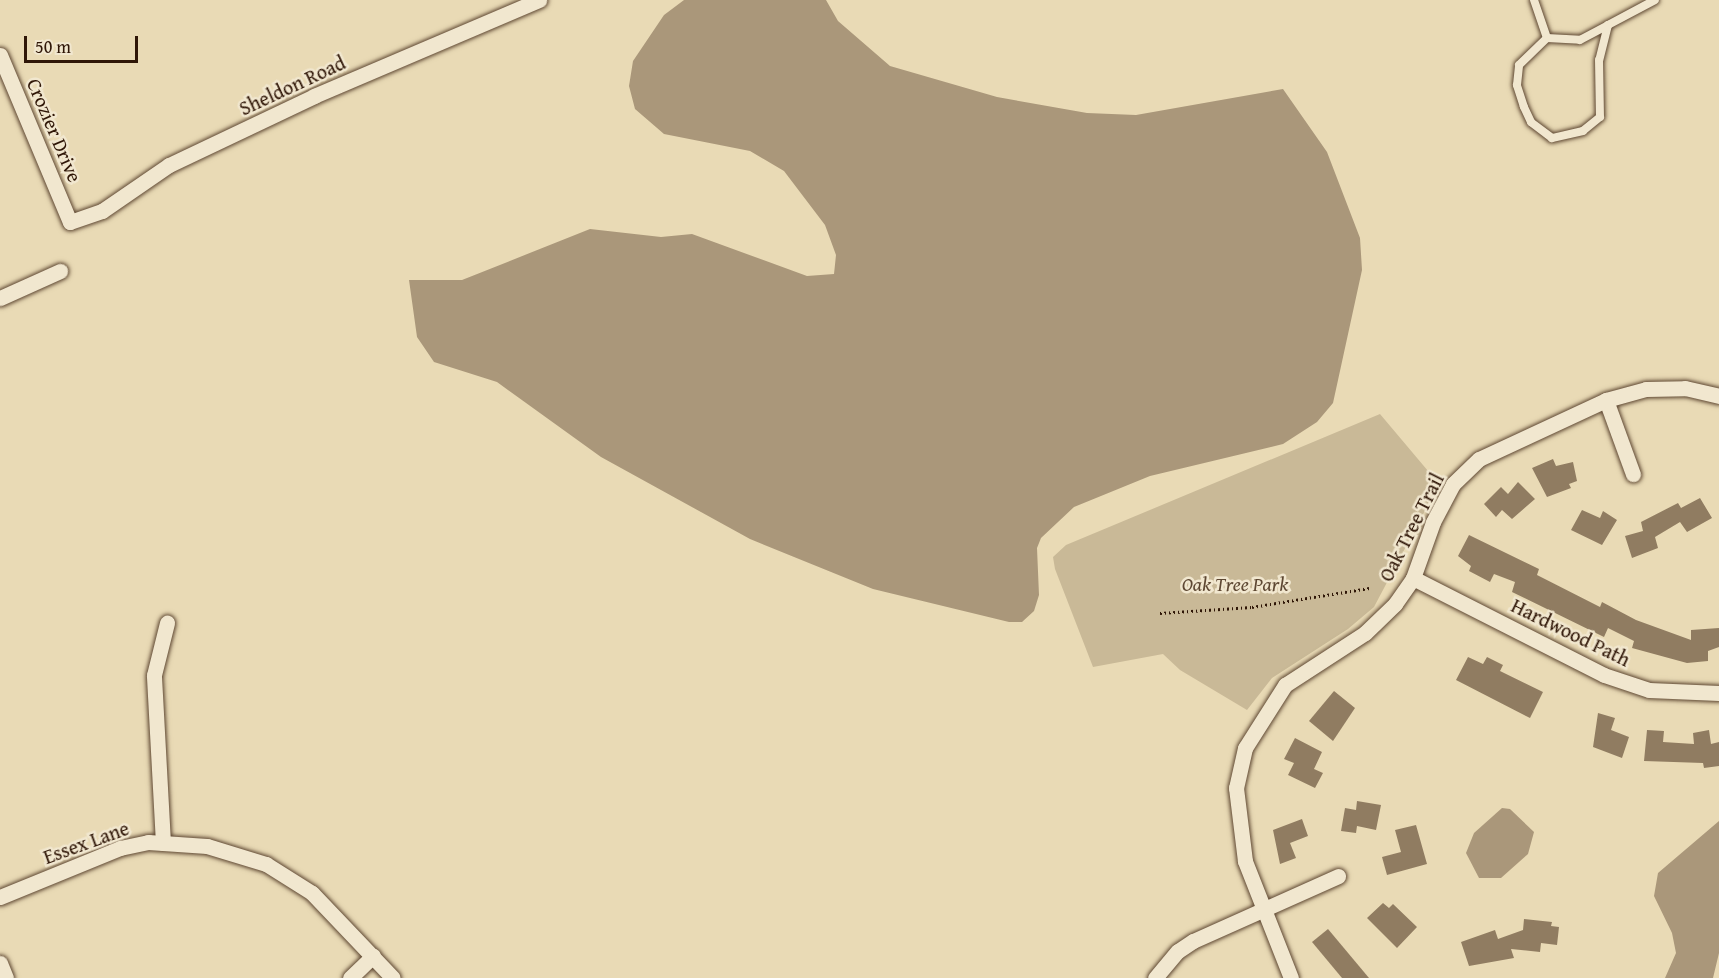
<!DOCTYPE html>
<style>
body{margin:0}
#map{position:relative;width:1719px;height:978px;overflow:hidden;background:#e9dab5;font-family:"Gentium Book Plus",serif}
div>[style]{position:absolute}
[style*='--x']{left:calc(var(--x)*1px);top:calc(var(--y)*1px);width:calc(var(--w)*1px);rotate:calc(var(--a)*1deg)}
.green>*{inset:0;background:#c9b997}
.water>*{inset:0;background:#aa977a}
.building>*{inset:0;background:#907c61}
.path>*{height:3px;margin-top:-1.5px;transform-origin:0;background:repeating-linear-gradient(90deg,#2f1607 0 1.5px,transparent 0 4.5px)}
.roads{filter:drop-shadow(0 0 2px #5e4732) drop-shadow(0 0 2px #5e4732)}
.lane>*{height:8px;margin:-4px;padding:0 4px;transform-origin:4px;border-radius:4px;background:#f1e7cf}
.street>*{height:15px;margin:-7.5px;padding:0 7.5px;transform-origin:7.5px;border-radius:7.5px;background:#f1e7cf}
span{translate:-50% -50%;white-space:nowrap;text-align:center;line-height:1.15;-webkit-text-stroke:5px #f1e7cf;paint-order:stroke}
.street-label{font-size:20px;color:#2f1607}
.park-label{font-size:20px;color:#5d4732;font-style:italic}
.scale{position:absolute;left:24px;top:36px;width:114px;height:27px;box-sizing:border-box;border:3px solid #2f1607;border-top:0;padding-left:8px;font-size:18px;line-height:21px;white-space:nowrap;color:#2f1607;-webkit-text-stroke:4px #f1e7cf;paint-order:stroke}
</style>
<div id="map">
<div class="green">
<i style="clip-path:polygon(1380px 414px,1439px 484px,1374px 607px,1348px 629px,1272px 678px,1247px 710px,1180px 670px,1163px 654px,1093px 667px,1055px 569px,1053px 557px,1066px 545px)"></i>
</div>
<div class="water">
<i style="clip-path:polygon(684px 0,826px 0,838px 21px,890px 66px,997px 97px,1087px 113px,1136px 115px,1283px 89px,1327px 152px,1360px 238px,1362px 270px,1333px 403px,1317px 422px,1283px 444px,1150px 476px,1074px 507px,1041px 538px,1037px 548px,1039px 595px,1034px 611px,1022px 622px,1009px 622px,873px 589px,750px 539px,601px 457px,497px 382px,434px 362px,417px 337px,409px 280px,462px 280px,590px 229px,661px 237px,692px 234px,807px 276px,834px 274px,836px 255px,825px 225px,784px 171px,750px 151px,664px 134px,635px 109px,629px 86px,633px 61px,664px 15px)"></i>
<i style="clip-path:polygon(1502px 808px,1510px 809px,1534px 832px,1528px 854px,1501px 878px,1479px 878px,1466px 853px,1474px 833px)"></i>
<i style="clip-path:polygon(1719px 821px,1719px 953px,1713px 978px,1665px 978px,1676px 953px,1672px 933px,1654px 896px,1658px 873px)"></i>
</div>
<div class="building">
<i style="clip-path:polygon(1553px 459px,1556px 466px,1573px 462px,1577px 481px,1569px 484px,1571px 488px,1547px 497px,1532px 468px)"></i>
<i style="clip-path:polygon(1518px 482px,1535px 499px,1512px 519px,1502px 510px,1496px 517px,1484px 504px,1501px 487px,1508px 494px)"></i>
<i style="clip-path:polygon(1700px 498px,1712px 518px,1687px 532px,1680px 522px,1655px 537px,1658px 548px,1632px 558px,1625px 536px,1643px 531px,1641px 522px,1678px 503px,1681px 508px)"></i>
<i style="clip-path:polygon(1582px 510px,1600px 518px,1603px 511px,1617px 520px,1602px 545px,1571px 530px)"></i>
<i style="clip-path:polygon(1469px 535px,1539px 569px,1537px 575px,1600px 607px,1602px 602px,1636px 620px,1691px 640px,1691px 630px,1719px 628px,1719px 647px,1708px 651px,1708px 661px,1687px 663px,1632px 648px,1634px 641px,1608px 628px,1604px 637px,1512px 592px,1515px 582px,1494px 574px,1490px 582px,1469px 571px,1471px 566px,1458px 556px)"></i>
<i style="clip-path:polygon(1468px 657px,1483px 664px,1487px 657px,1503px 665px,1500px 671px,1543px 692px,1530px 718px,1456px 680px)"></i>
<i style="clip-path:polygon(1334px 691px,1355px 708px,1333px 741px,1309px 721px)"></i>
<i style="clip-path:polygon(1598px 713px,1615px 718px,1611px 730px,1629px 737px,1622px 758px,1593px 747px)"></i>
<i style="clip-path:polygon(1647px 730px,1664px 731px,1663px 742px,1694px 744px,1693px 733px,1709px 730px,1711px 744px,1719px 742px,1719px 766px,1704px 768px,1703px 763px,1644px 761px)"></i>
<i style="clip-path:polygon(1295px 738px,1322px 752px,1314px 769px,1323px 773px,1315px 788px,1288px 775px,1294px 763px,1284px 759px)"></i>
<i style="clip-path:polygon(1357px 801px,1381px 805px,1376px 830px,1357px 826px,1356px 833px,1341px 831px,1345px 808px,1356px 810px)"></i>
<i style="clip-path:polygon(1302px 819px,1308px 836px,1290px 843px,1296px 858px,1280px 864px,1273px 830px)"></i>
<i style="clip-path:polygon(1416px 825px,1427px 864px,1387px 875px,1382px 857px,1401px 852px,1395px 830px)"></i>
<i style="clip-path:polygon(1383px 903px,1389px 908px,1393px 904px,1417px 927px,1397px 948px,1367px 918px)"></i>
<i style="clip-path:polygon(1524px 919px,1552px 922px,1551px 926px,1559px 927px,1557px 945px,1541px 943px,1540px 952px,1511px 949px,1514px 958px,1469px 966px,1461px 942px,1495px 930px,1498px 939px,1523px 930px)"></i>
<i style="clip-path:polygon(1328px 929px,1369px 978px,1342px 978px,1312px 942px)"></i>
</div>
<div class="path">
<i style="--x:1160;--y:613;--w:92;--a:-3.7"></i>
<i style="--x:1252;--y:607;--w:119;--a:-9.2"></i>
</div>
<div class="roads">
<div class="lane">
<i style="--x:1534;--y:0;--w:40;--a:71.1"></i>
<i style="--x:1608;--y:25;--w:36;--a:104"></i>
<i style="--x:1599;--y:60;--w:57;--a:89"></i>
<i style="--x:1600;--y:117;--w:22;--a:141"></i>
<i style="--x:1583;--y:131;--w:32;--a:167"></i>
<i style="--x:1552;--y:138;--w:26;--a:-143"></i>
<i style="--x:1531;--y:122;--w:17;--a:-115"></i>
<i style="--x:1524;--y:107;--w:23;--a:-108"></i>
<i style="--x:1517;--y:85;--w:20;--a:-84"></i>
<i style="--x:1519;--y:65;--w:39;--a:-44"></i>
<i style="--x:1547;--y:38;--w:33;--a:3"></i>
<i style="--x:1580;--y:40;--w:32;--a:-28"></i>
<i style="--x:1608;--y:25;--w:53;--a:-28"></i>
</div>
<div class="street">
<i style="--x:0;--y:55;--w:181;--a:67.3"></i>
<i style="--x:70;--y:222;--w:34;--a:-19"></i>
<i style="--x:102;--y:211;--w:81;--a:-34.5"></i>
<i style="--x:169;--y:165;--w:161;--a:-25.4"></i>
<i style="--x:314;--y:96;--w:245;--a:-23.1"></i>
<i style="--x:0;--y:298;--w:66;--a:-24.2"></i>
<i style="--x:1606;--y:400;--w:79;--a:70"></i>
<i style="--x:1413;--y:578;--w:214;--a:26.9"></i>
<i style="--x:1604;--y:675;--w:47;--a:18.4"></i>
<i style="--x:1649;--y:690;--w:70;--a:2.5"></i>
<i style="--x:163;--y:843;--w:168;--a:-93.1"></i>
<i style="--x:154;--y:675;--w:54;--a:-76"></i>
<i style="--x:0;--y:897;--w:130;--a:-22.2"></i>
<i style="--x:120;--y:848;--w:29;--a:-12"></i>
<i style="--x:148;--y:842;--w:59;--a:3.9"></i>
<i style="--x:207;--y:846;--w:62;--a:17"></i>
<i style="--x:266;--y:864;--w:54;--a:32.2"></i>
<i style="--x:312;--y:893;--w:117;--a:46.4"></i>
<i style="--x:0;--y:963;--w:16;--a:68"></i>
<i style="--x:350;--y:978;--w:32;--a:-44"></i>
<i style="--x:1155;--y:978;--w:35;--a:-50"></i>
<i style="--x:1178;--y:951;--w:18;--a:-34"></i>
<i style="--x:1193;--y:941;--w:159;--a:-24.1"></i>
<i style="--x:1291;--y:978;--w:126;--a:-111.5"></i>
<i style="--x:1245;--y:861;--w:74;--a:-97"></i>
<i style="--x:1236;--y:788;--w:41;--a:-77.3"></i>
<i style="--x:1245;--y:748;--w:75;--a:-57.6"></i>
<i style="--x:1285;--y:685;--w:95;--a:-33"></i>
<i style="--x:1365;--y:633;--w:42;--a:-44"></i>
<i style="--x:1395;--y:604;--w:32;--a:-55"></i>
<i style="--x:1413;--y:578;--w:59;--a:-70.3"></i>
<i style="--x:1433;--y:522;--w:43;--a:-62.2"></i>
<i style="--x:1453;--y:484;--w:36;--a:-44"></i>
<i style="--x:1479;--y:459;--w:140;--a:-24.9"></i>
<i style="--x:1606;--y:400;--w:41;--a:-15.4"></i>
<i style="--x:1646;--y:389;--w:39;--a:-1"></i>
<i style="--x:1685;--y:388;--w:35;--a:13"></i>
</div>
</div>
<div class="street-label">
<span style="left:292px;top:85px;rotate:-25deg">Sheldon Road</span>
<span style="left:55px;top:130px;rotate:67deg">Crozier Drive</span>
<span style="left:1411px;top:527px;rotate:-63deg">Oak Tree Trail</span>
<span style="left:1571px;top:632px;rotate:26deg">Hardwood Path</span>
<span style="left:86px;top:842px;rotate:-20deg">Essex Lane</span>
</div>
<div class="park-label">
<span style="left:1235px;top:583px">Oak Tree Park</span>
</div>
<div class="scale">50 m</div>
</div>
